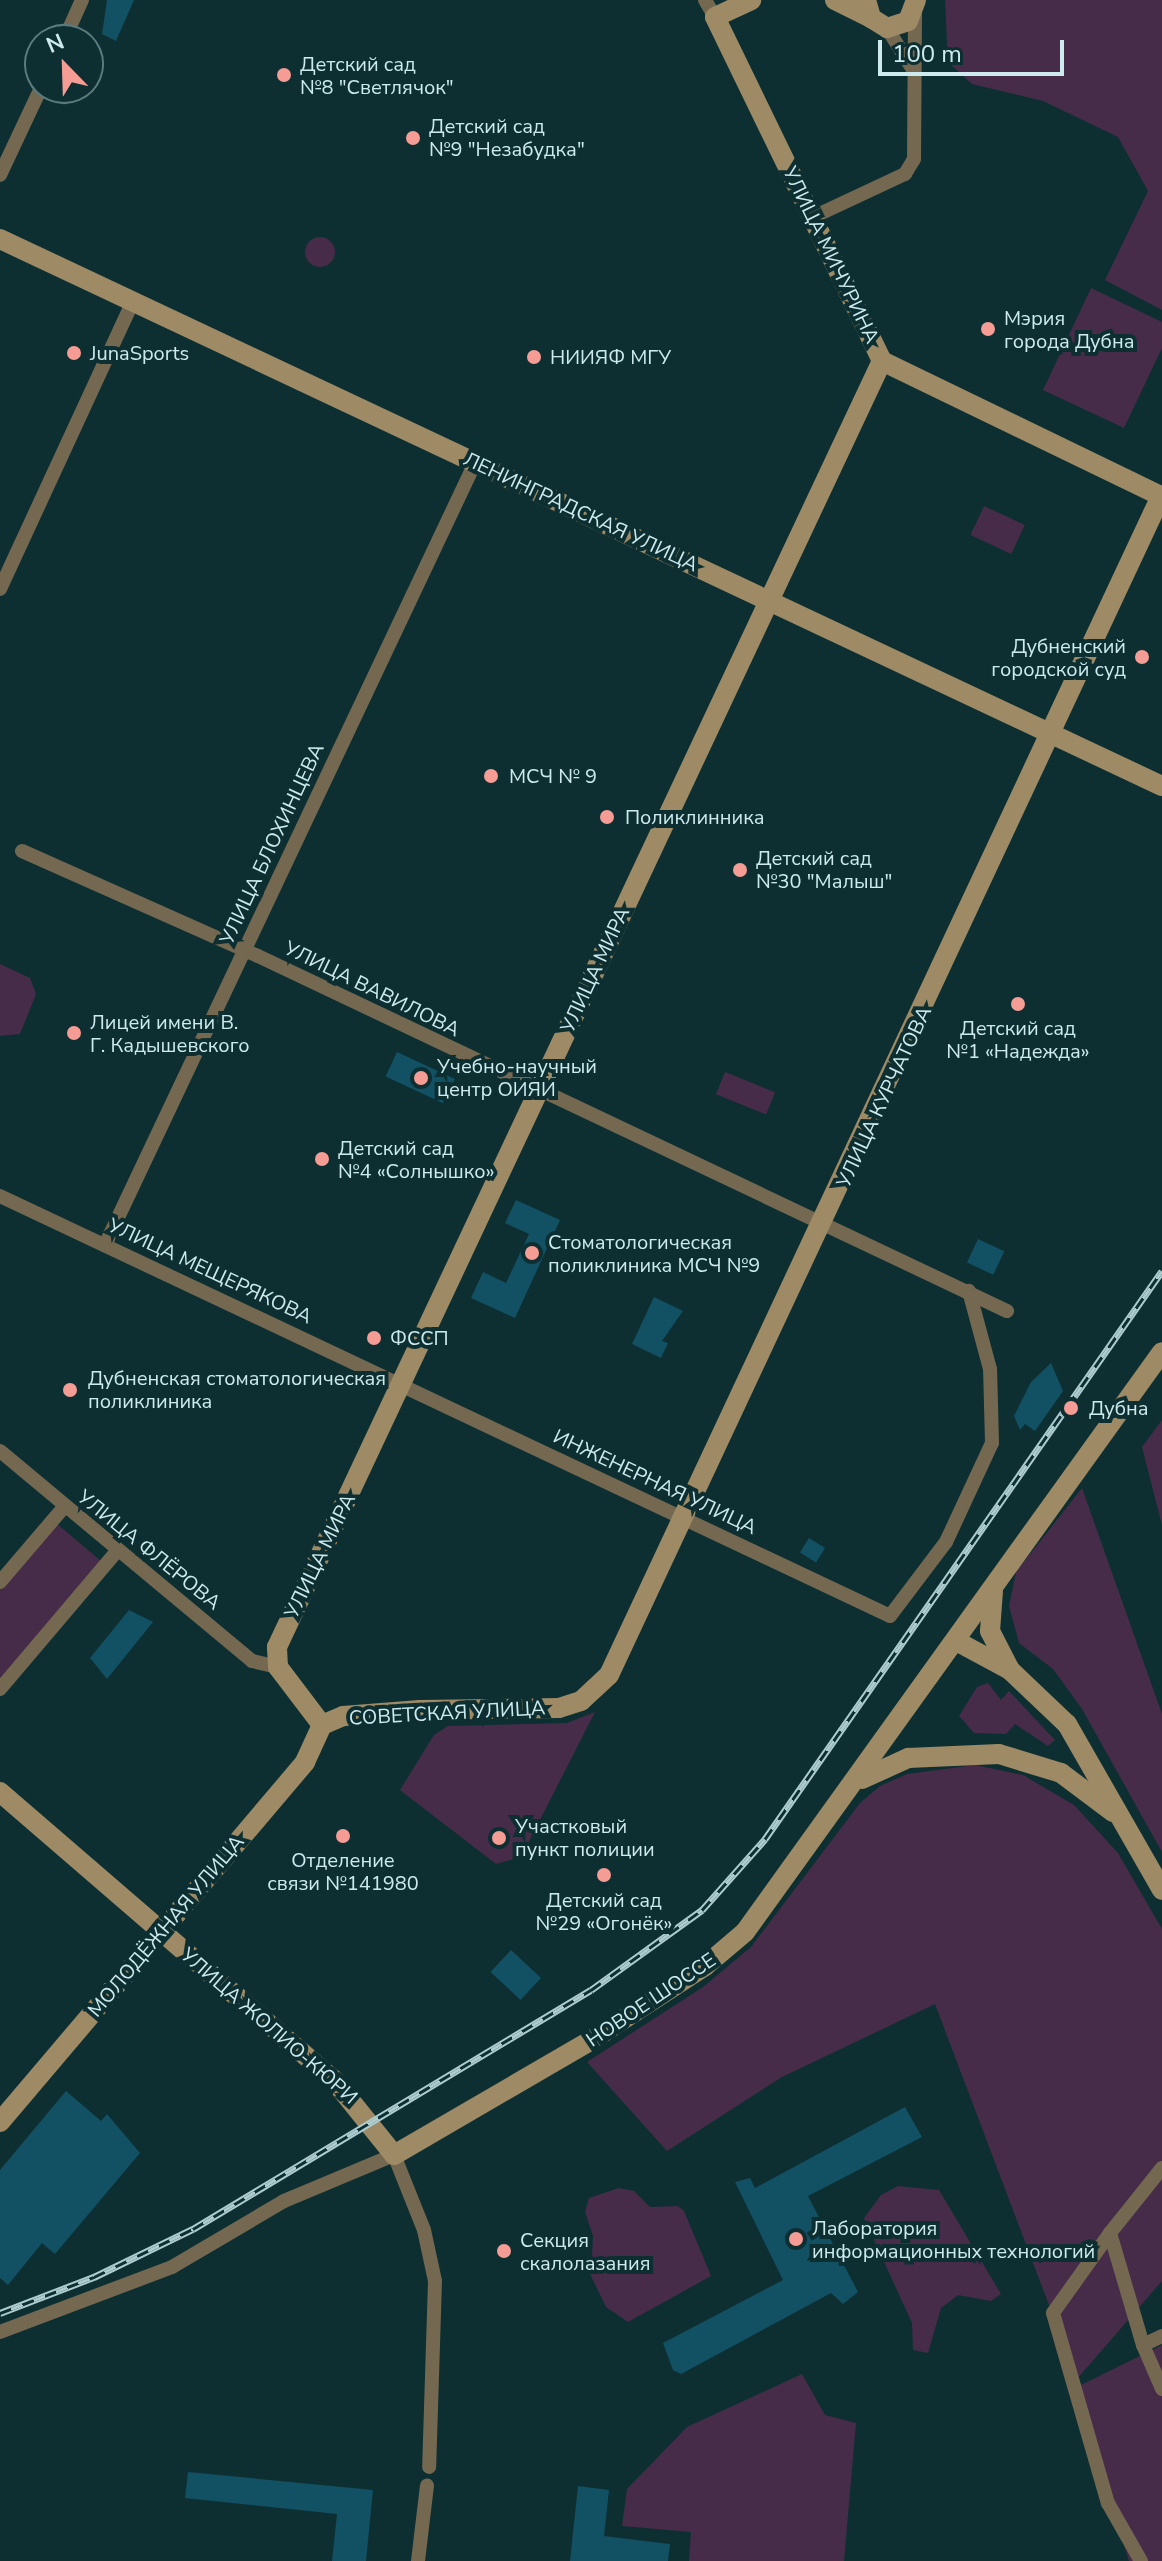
<!DOCTYPE html>
<meta charset="utf-8">
<style>
body{margin:0}
#map{position:relative;width:1162px;height:2561px;overflow:hidden;background:#0d2f32;font-family:"Nunito Sans",sans-serif}
div>[style]{position:absolute}
[style*='--x']{left:calc(var(--x)*1px);top:calc(var(--y)*1px);width:calc(var(--w)*1px);rotate:calc(var(--a)*1deg)}
.green>*{inset:0;background:#462c48;transform-origin:0 0}
.round{border-radius:50%}
.building>*{inset:0;background:#125064;transform-origin:0 0}
.street>*{height:14px;margin:-7px;padding:0 7px;transform-origin:7px;border-radius:7px;background:#746851}
.secondary>*{height:20px;margin:-10px;padding:0 10px;transform-origin:10px;border-radius:10px;background:#9e8b65}
.rail>*{height:7px;margin-top:-3.5px;transform-origin:0;background:repeating-linear-gradient(90deg,#0d2f32 0 12px,#adccd0 0 24px);box-sizing:border-box;border-block:2px solid #adccd0}
.dots>*{width:22px;height:22px;translate:-50% -50%;box-sizing:border-box;border:4px solid #0d2f32;border-radius:50%}
span{translate:-50% -50%;white-space:nowrap;text-align:center;line-height:1.15;-webkit-text-stroke:8px #0d2f32;paint-order:stroke}
.poi-label{font-size:20px;color:#cdebef}
.left{translate:0 -50%;text-align:left}
.right{translate:-100% -50%;text-align:right}
.street-label{font-size:20px;color:#cdebef}
.north{position:absolute;left:24px;top:24px;width:80px;height:80px;box-sizing:border-box;background:#0d2f32;border:2px solid #5a7a7e;border-radius:50%;rotate:337deg;font-size:22px;font-weight:700;line-height:32px;text-align:center;color:#cdebef}
.north::after{content:'';display:block;margin:auto;width:28px;height:36px;background:#f59c95;clip-path:polygon(50% 0,100% 100%,50% 72%,0 100%)}
.scale{position:absolute;left:878px;top:40px;width:186px;height:36px;box-sizing:border-box;border:4px solid #cdebef;border-top:0;padding-left:10px;font-size:24px;line-height:28px;white-space:nowrap;color:#cdebef;-webkit-text-stroke:6px #0d2f32;paint-order:stroke}
</style>
<div id="map">
<div class="green">
<i style="clip-path:polygon(945px 0,1162px 0,1162px 310px,1105px 280px,1148px 191px,1118px 137px,1043px 101px,972px 84px,948px 62px)"></i>
<i class="round" style="left:305px;top:237px;width:30px;height:30px"></i>
<i style="clip-path:polygon(1091px 288px,1162px 322px,1162px 348px,1124px 428px,1043px 390px)"></i>
<i style="left:984px;top:506px;width:45px;height:32px;rotate:25deg"></i>
<i style="clip-path:polygon(0 964px,30px 978px,36px 994px,20px 1034px,0 1036px)"></i>
<i style="left:725px;top:1072px;width:54px;height:24px;rotate:22deg"></i>
<i style="clip-path:polygon(1162px 1420px,1162px 1525px,1142px 1447px)"></i>
<i style="clip-path:polygon(1082px 1488px,1162px 1714px,1162px 1852px,1082px 1709px,1053px 1669px,1019px 1643px,1009px 1606px,1016px 1572px)"></i>
<i style="clip-path:polygon(56px 1523px,101px 1561px,0 1680px,0 1590px)"></i>
<i style="clip-path:polygon(988px 1683px,1001px 1700px,1009px 1691px,1055px 1740px,1048px 1746px,1015px 1724px,1006px 1734px,974px 1733px,959px 1716px,977px 1687px)"></i>
<i style="clip-path:polygon(595px 1712px,521px 1857px,496px 1864px,400px 1790px,434px 1735px,448px 1726px,567px 1723px)"></i>
<i style="clip-path:polygon(975px 1765px,1023px 1775px,1074px 1805px,1118px 1853px,1162px 1929px,1162px 2281px,1077px 2379px,935px 2004px,782px 2077px,667px 2151px,587px 2062px,703px 1987px,751px 1947px,860px 1803px,880px 1786px,907px 1774px)"></i>
<i style="clip-path:polygon(898px 2186px,939px 2190px,1001px 2294px,991px 2301px,958px 2295px,941px 2308px,928px 2353px,913px 2350px,912px 2323px,864px 2218px,881px 2195px)"></i>
<i style="clip-path:polygon(619px 2188px,634px 2191px,650px 2207px,678px 2206px,684px 2211px,711px 2276px,628px 2322px,606px 2307px,591px 2276px,593px 2236px,585px 2212px,589px 2198px)"></i>
<i style="clip-path:polygon(1162px 2345px,1162px 2561px,1129px 2561px,1075px 2388px)"></i>
<i style="clip-path:polygon(802px 2374px,825px 2415px,856px 2423px,844px 2561px,689px 2561px,691px 2532px,622px 2526px,627px 2489px,687px 2427px)"></i>
</div>
<div class="building">
<i style="clip-path:polygon(107px 0,134px 0,116px 41px,102px 34px)"></i>
<i style="left:397px;top:1052px;width:64px;height:27px;rotate:25deg"></i>
<i style="clip-path:polygon(516px 1200px,560px 1220px,515px 1318px,471px 1298px,483px 1272px,506px 1283px,529px 1234px,505px 1223px)"></i>
<i style="left:978px;top:1239px;width:29px;height:26px;rotate:25deg"></i>
<i style="clip-path:polygon(654px 1297px,683px 1311px,662px 1341px,668px 1343px,661px 1358px,632px 1344px)"></i>
<i style="clip-path:polygon(1051px 1363px,1063px 1391px,1035px 1431px,1025px 1424px,1020px 1430px,1014px 1416px,1031px 1382px)"></i>
<i style="left:809px;top:1538px;width:19px;height:17px;rotate:32deg"></i>
<i style="clip-path:polygon(129px 1610px,153px 1622px,107px 1679px,90px 1658px)"></i>
<i style="left:511px;top:1950px;width:41px;height:30px;rotate:43deg"></i>
<i style="clip-path:polygon(66px 2091px,101px 2121px,107px 2114px,140px 2153px,55px 2254px,42px 2243px,8px 2285px,0 2278px,0 2170px)"></i>
<i style="clip-path:polygon(905px 2107px,922px 2137px,808px 2196px,858px 2292px,843px 2304px,831px 2293px,681px 2374px,673px 2370px,663px 2343px,783px 2280px,735px 2182px,750px 2178px,755px 2188px)"></i>
<i style="clip-path:polygon(188px 2472px,373px 2490px,366px 2561px,332px 2561px,337px 2514px,185px 2498px)"></i>
<i style="clip-path:polygon(578px 2486px,609px 2490px,604px 2536px,670px 2544px,668px 2561px,570px 2561px)"></i>
</div>
<div class="street">
<i style="--x:705;--y:0;--w:20;--a:60"></i>
<i style="--x:887;--y:28;--w:47;--a:58"></i>
<i style="--x:64;--y:40;--w:44;--a:-65.8"></i>
<i style="--x:0;--y:175;--w:96;--a:-64.8"></i>
<i style="--x:813;--y:217;--w:102;--a:-25.1"></i>
<i style="--x:905;--y:174;--w:17;--a:-59"></i>
<i style="--x:914;--y:159;--w:147;--a:-89.6"></i>
<i style="--x:0;--y:589;--w:317;--a:-65.2"></i>
<i style="--x:22;--y:851;--w:258;--a:24"></i>
<i style="--x:258;--y:956;--w:829;--a:25.36"></i>
<i style="--x:0;--y:1196;--w:984;--a:25.26"></i>
<i style="--x:890;--y:1616;--w:93;--a:-52.9"></i>
<i style="--x:946;--y:1542;--w:109;--a:-65.1"></i>
<i style="--x:992;--y:1443;--w:74;--a:-91.5"></i>
<i style="--x:990;--y:1369;--w:81;--a:-105.1"></i>
<i style="--x:105;--y:1245;--w:867;--a:-64.68"></i>
<i style="--x:0;--y:1451;--w:328;--a:39.8"></i>
<i style="--x:252;--y:1661;--w:27;--a:13"></i>
<i style="--x:0;--y:1582;--w:100;--a:-49.5"></i>
<i style="--x:0;--y:1689;--w:182;--a:-49.7"></i>
<i style="--x:1162;--y:2168;--w:83;--a:128.7"></i>
<i style="--x:1110;--y:2233;--w:117;--a:73.6"></i>
<i style="--x:1143;--y:2345;--w:21;--a:-25"></i>
<i style="--x:1110;--y:2233;--w:98;--a:125.5"></i>
<i style="--x:1053;--y:2313;--w:198;--a:73.9"></i>
<i style="--x:1108;--y:2503;--w:67;--a:60.4"></i>
<i style="--x:0;--y:2332;--w:184;--a:-20.7"></i>
<i style="--x:172;--y:2267;--w:130;--a:-30.5"></i>
<i style="--x:284;--y:2201;--w:119;--a:-22.7"></i>
<i style="--x:394;--y:2155;--w:81;--a:68.2"></i>
<i style="--x:424;--y:2230;--w:52;--a:77.8"></i>
<i style="--x:435;--y:2281;--w:186;--a:91.8"></i>
<i style="--x:1143;--y:2345;--w:48;--a:66.6"></i>
<i style="--x:418;--y:2561;--w:76;--a:-83.2"></i>
</div>
<div class="secondary">
<i style="--x:835;--y:0;--w:40;--a:26.6"></i>
<i style="--x:866;--y:0;--w:19;--a:74"></i>
<i style="--x:871;--y:18;--w:19;--a:32"></i>
<i style="--x:887;--y:28;--w:22;--a:-18"></i>
<i style="--x:908;--y:21;--w:22;--a:-69"></i>
<i style="--x:0;--y:239;--w:1284;--a:25.21"></i>
<i style="--x:993;--y:1591;--w:40;--a:94.3"></i>
<i style="--x:990;--y:1631;--w:44;--a:62.9"></i>
<i style="--x:958;--y:1642;--w:59;--a:28.3"></i>
<i style="--x:1010;--y:1670;--w:79;--a:43.5"></i>
<i style="--x:1067;--y:1724;--w:191;--a:60.2"></i>
<i style="--x:322;--y:1725;--w:23;--a:-23"></i>
<i style="--x:343;--y:1716;--w:77;--a:-4.5"></i>
<i style="--x:420;--y:1710;--w:139;--a:-0.8"></i>
<i style="--x:559;--y:1708;--w:23;--a:-18"></i>
<i style="--x:581;--y:1701;--w:38;--a:-43"></i>
<i style="--x:609;--y:1675;--w:1302;--a:-64.91"></i>
<i style="--x:1161;--y:496;--w:310;--a:-154.2"></i>
<i style="--x:882;--y:361;--w:382;--a:-115.9"></i>
<i style="--x:715;--y:17;--w:40;--a:-25"></i>
<i style="--x:322;--y:1725;--w:73;--a:-127.2"></i>
<i style="--x:278;--y:1667;--w:20;--a:-93"></i>
<i style="--x:277;--y:1647;--w:1421;--a:-64.81"></i>
<i style="--x:862;--y:1779;--w:51;--a:-24.5"></i>
<i style="--x:908;--y:1758;--w:91;--a:-2.5"></i>
<i style="--x:999;--y:1754;--w:65;--a:17"></i>
<i style="--x:1061;--y:1773;--w:65;--a:36.9"></i>
<i style="--x:0;--y:1792;--w:440;--a:40.8"></i>
<i style="--x:333;--y:2079;--w:97;--a:51.2"></i>
<i style="--x:394;--y:2155;--w:230;--a:-30.2"></i>
<i style="--x:593;--y:2039;--w:134;--a:-33.1"></i>
<i style="--x:705;--y:1966;--w:52;--a:-40.4"></i>
<i style="--x:745;--y:1932;--w:714;--a:-54.29"></i>
<i style="--x:0;--y:2122;--w:472;--a:-49.7"></i>
<i style="--x:305;--y:1762;--w:41;--a:-65.3"></i>
</div>
<div class="rail">
<i style="--x:0;--y:2313;--w:101;--a:-21"></i>
<i style="--x:94;--y:2277;--w:110;--a:-25.9"></i>
<i style="--x:193;--y:2229;--w:464;--a:-31"></i>
<i style="--x:591;--y:1990;--w:137;--a:-35.8"></i>
<i style="--x:702;--y:1910;--w:95;--a:-48.4"></i>
<i style="--x:765;--y:1839;--w:693;--a:-55.05"></i>
</div>
<div class="dots">
<i style="left:284px;top:75px;background:#f59c95"></i>
<i style="left:413px;top:138px;background:#f59c95"></i>
<i style="left:988px;top:329px;background:#f59c95"></i>
<i style="left:74px;top:353px;background:#f59c95"></i>
<i style="left:534px;top:357px;background:#f59c95"></i>
<i style="left:1142px;top:657px;background:#f59c95"></i>
<i style="left:491px;top:776px;background:#f59c95"></i>
<i style="left:607px;top:817px;background:#f59c95"></i>
<i style="left:740px;top:870px;background:#f59c95"></i>
<i style="left:1018px;top:1004px;background:#f59c95"></i>
<i style="left:74px;top:1033px;background:#f59c95"></i>
<i style="left:421px;top:1078px;background:#f59c95"></i>
<i style="left:322px;top:1159px;background:#f59c95"></i>
<i style="left:532px;top:1253px;background:#f59c95"></i>
<i style="left:374px;top:1338px;background:#f59c95"></i>
<i style="left:70px;top:1390px;background:#f59c95"></i>
<i style="left:1071px;top:1408px;background:#f59c95"></i>
<i style="left:343px;top:1836px;background:#f59c95"></i>
<i style="left:499px;top:1838px;background:#f59c95"></i>
<i style="left:604px;top:1875px;background:#f59c95"></i>
<i style="left:796px;top:2239px;background:#f59c95"></i>
<i style="left:504px;top:2251px;background:#f59c95"></i>
</div>
<div class="poi-label">
<span class="left" style="left:300px;top:76px">Детский сад<br>№8 "Светлячок"</span>
<span class="left" style="left:429px;top:138px">Детский сад<br>№9 "Незабудка"</span>
<span class="left" style="left:1004px;top:330px">Мэрия<br>города Дубна</span>
<span class="left" style="left:90px;top:353px">JunaSports</span>
<span class="left" style="left:550px;top:357px">НИИЯФ МГУ</span>
<span class="right" style="left:1126px;top:658px">Дубненский<br>городской суд</span>
<span class="left" style="left:509px;top:776px">МСЧ № 9</span>
<span class="left" style="left:625px;top:817px">Поликлинника</span>
<span class="left" style="left:756px;top:870px">Детский сад<br>№30 "Малыш"</span>
<span class="left" style="left:90px;top:1034px">Лицей имени В.<br>Г. Кадышевского</span>
<span style="left:1018px;top:1040px">Детский сад<br>№1 «Надежда»</span>
<span class="left" style="left:437px;top:1078px">Учебно-научный<br>центр ОИЯИ</span>
<span class="left" style="left:338px;top:1160px">Детский сад<br>№4 «Солнышко»</span>
<span class="left" style="left:548px;top:1254px">Стоматологическая<br>поликлиника МСЧ №9</span>
<span class="left" style="left:390px;top:1338px">ФССП</span>
<span class="left" style="left:88px;top:1390px">Дубненская стоматологическая<br>поликлиника</span>
<span class="left" style="left:1089px;top:1408px">Дубна</span>
<span class="left" style="left:515px;top:1838px">Участковый<br>пункт полиции</span>
<span style="left:343px;top:1872px">Отделение<br>связи №141980</span>
<span style="left:604px;top:1912px">Детский сад<br>№29 «Огонёк»</span>
<span class="left" style="left:812px;top:2240px">Лаборатория<br>информационных технологий</span>
<span class="left" style="left:520px;top:2252px">Секция<br>скалолазания</span>
</div>
<div class="street-label">
<span style="left:831px;top:255px;rotate:64deg">УЛИЦА МИЧУРИНА</span>
<span style="left:581px;top:512px;rotate:25deg">ЛЕНИНГРАДСКАЯ УЛИЦА</span>
<span style="left:272px;top:844px;rotate:-65deg">УЛИЦА БЛОХИНЦЕВА</span>
<span style="left:595px;top:970px;rotate:-65deg">УЛИЦА МИРА</span>
<span style="left:372px;top:989px;rotate:26deg">УЛИЦА ВАВИЛОВА</span>
<span style="left:884px;top:1097px;rotate:-65deg">УЛИЦА КУРЧАТОВА</span>
<span style="left:210px;top:1271px;rotate:25deg">УЛИЦА МЕЩЕРЯКОВА</span>
<span style="left:655px;top:1482px;rotate:25deg">ИНЖЕНЕРНАЯ УЛИЦА</span>
<span style="left:149px;top:1550px;rotate:39deg">УЛИЦА ФЛЁРОВА</span>
<span style="left:320px;top:1556px;rotate:-64deg">УЛИЦА МИРА</span>
<span style="left:447px;top:1713px;rotate:-3deg">СОВЕТСКАЯ УЛИЦА</span>
<span style="left:166px;top:1926px;rotate:-50deg">МОЛОДЁЖНАЯ УЛИЦА</span>
<span style="left:651px;top:2000px;rotate:-34deg">НОВОЕ ШОССЕ</span>
<span style="left:269px;top:2026px;rotate:41deg">УЛИЦА ЖОЛИО-КЮРИ</span>
</div>
<div class="north">N</div>
<div class="scale">100 m</div>
</div>
